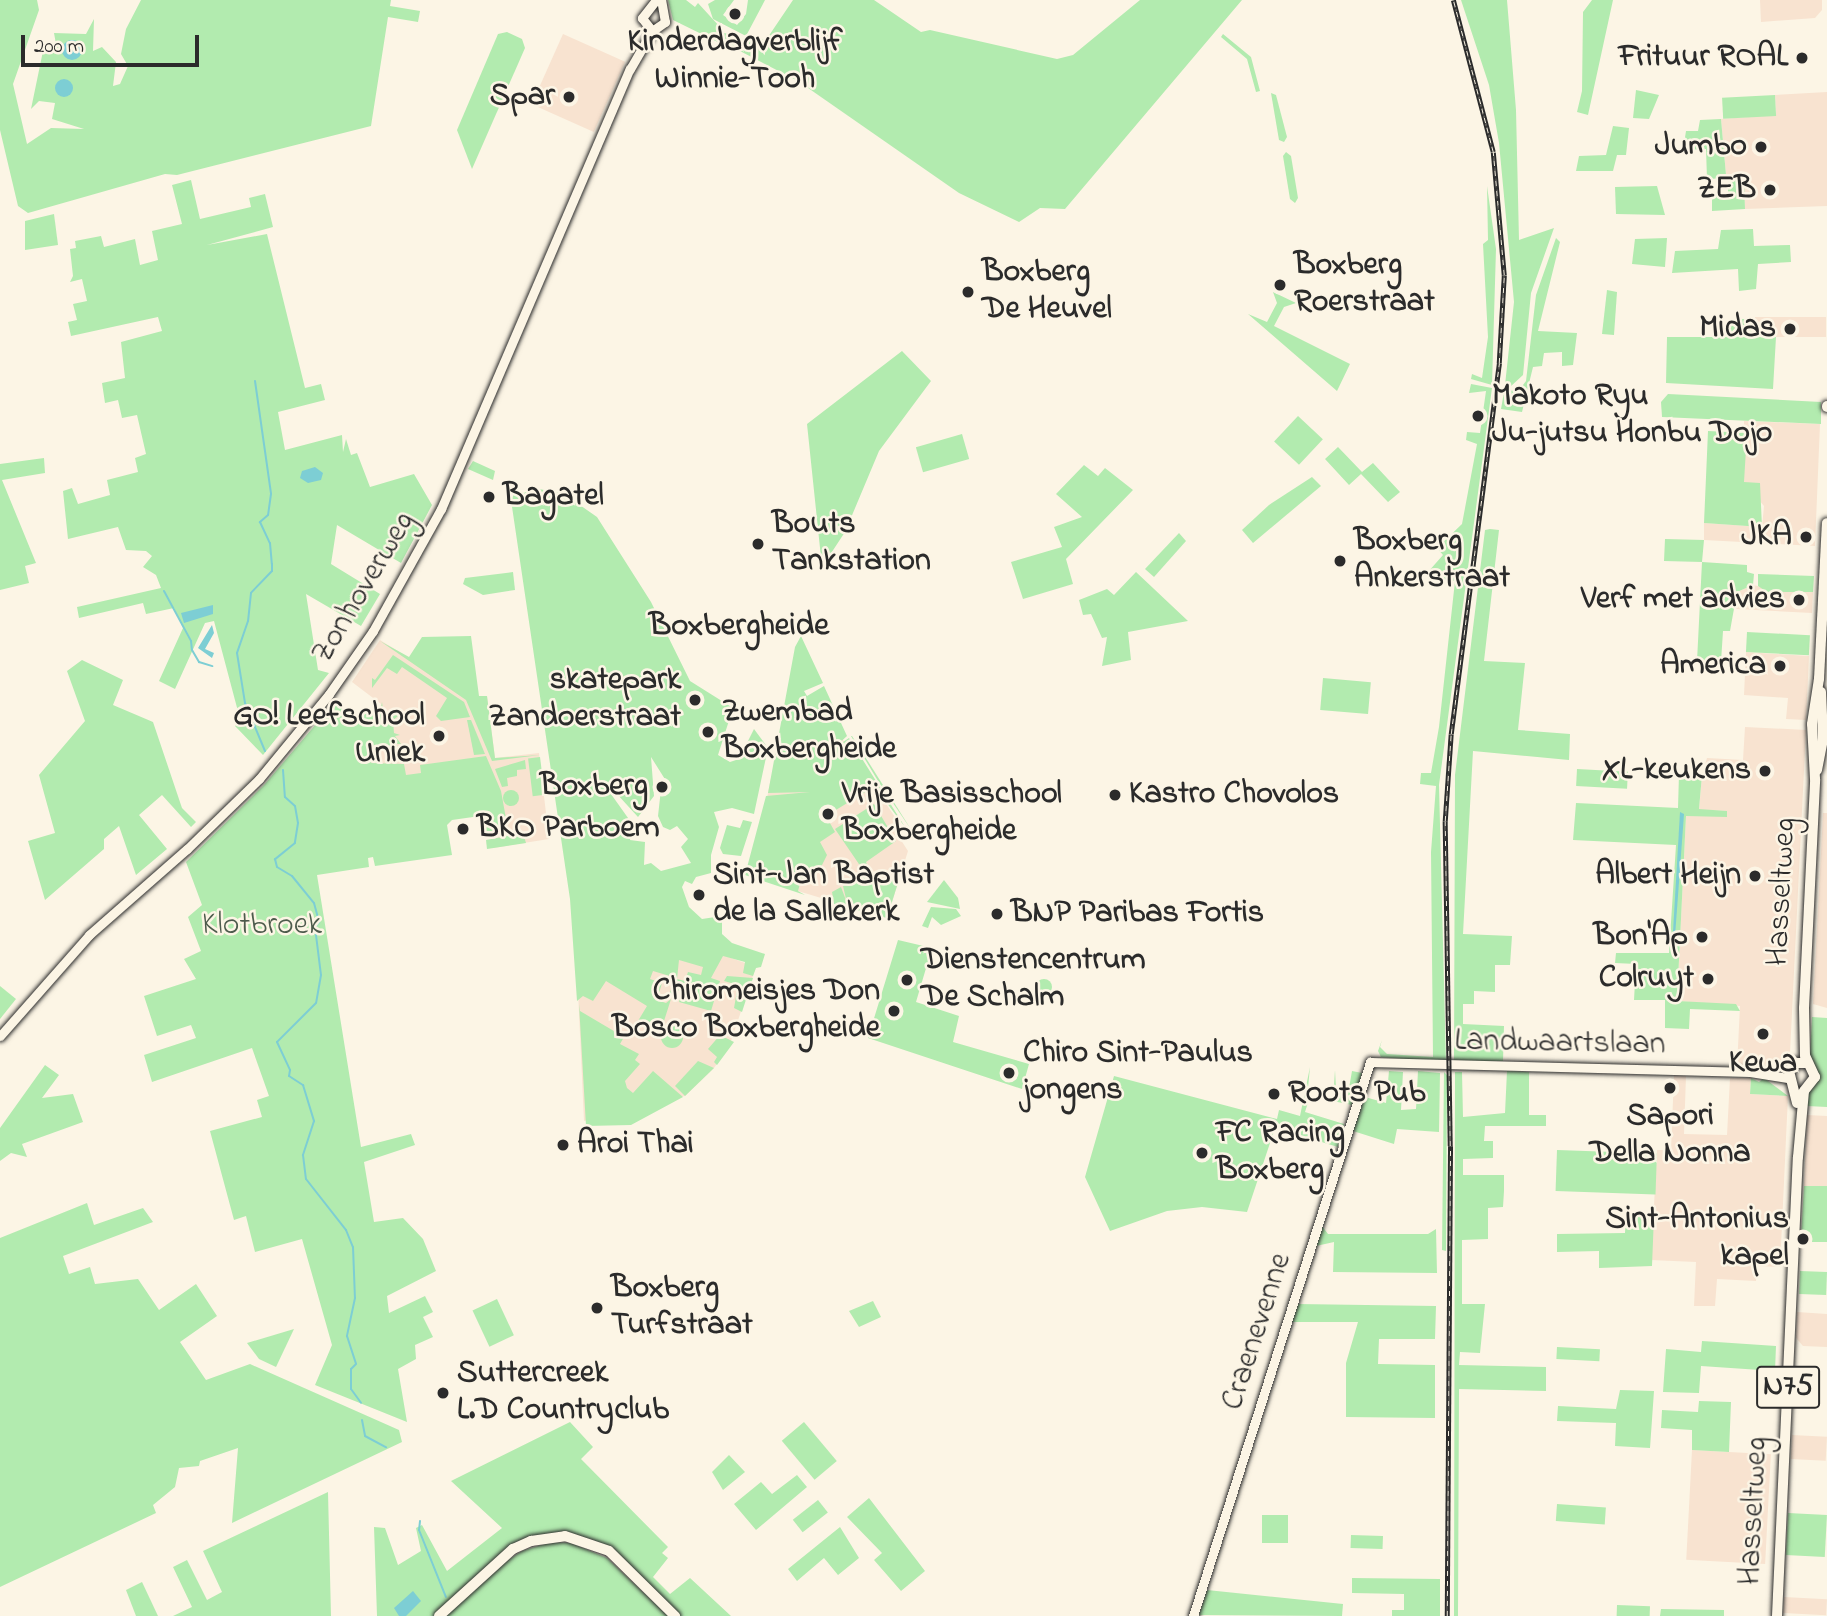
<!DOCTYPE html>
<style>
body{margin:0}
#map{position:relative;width:1827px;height:1616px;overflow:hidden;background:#fcf5e5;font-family:"Indie Flower",sans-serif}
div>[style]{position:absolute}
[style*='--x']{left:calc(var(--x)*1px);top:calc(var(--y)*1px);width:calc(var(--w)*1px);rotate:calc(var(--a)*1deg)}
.built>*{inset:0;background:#f8e3d0;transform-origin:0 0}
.green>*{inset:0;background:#b2ebaf;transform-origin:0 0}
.round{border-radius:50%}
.water>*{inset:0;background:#7dced4}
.stream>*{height:2px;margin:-1px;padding:0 1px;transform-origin:1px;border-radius:1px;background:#7dced4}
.roads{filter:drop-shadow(0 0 2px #2b2b2b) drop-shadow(0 0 2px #2b2b2b)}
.minor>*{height:9px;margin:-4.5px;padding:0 4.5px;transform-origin:4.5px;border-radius:4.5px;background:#fcf5e5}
.major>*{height:10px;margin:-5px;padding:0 5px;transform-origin:5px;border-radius:5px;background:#fcf5e5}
.rail>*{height:4.5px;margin-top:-2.25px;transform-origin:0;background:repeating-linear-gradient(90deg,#fcf5e5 0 5px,#2b2b2b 0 10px);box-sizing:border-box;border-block:2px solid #2b2b2b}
.dots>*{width:19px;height:19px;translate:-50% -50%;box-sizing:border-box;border:4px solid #fcf5e5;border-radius:50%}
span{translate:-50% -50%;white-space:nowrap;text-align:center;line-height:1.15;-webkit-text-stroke:5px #fcf5e5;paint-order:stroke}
.shield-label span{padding:2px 5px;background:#fcf5e5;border:2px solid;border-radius:5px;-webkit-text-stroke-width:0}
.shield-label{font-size:30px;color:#2b2b2b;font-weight:700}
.poi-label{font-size:32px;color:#2b2b2b;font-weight:700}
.right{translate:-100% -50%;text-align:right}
.left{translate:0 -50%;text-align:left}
.street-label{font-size:32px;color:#2b2b2b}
.park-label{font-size:32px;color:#4d5b4c}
.neighbourhood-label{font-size:33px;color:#2b2b2b;font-weight:700}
.scale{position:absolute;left:21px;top:35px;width:178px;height:32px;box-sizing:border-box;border:4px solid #2b2b2b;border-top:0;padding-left:9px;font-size:21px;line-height:24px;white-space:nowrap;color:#2b2b2b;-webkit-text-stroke:5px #fcf5e5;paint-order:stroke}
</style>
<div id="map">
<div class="built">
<i style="clip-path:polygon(1760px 0,1822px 0,1822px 10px,1815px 18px,1761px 22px)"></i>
<i style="left:563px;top:34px;width:68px;height:77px;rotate:24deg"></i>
<i style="clip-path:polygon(1827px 92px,1827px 206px,1745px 209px,1744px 178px,1726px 175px,1721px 119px,1776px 115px,1775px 95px)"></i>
<i style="left:1755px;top:317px;width:71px;height:20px"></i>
<i style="clip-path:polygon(1744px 421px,1820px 424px,1815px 546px,1704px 540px,1704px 523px,1762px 527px,1764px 506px,1744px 482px)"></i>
<i style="clip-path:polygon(1753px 585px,1767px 588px,1767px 592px,1813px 592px,1812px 613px,1736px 609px,1737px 592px)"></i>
<i style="clip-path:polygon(380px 640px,474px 698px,487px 696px,495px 758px,539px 753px,549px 839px,493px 848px,478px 785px,404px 785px,371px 763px,381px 704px,352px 682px)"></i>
<i style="clip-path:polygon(1746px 652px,1809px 656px,1806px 720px,1786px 719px,1788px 698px,1744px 695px)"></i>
<i style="clip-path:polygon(1745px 727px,1806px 730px,1790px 1053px,1781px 1063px,1737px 1067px,1740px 1006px,1677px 1001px,1686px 816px,1727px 811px,1699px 810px,1702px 775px,1707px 758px,1743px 760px)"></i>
<i style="clip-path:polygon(839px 734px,903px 829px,897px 834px,908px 851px,887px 918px,798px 891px,767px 798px,771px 778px)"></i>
<i style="clip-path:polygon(1823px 813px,1827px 813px,1827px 1008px,1813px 1004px)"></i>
<i style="clip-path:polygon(652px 953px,714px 968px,723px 955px,756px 967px,729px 1047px,714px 1068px,685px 1096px,584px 1121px,578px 991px)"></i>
<i style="clip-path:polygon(1674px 1075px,1686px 1076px,1684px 1134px,1727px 1135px,1730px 1078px,1751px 1078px,1750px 1094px,1788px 1096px,1780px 1267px,1757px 1266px,1756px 1281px,1717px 1279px,1715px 1306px,1694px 1306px,1696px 1262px,1651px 1260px,1657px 1150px,1671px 1150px)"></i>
<i style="clip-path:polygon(1807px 1115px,1827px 1116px,1827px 1186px,1804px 1186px)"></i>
<i style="clip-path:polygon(1797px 1312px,1827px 1314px,1827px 1347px,1803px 1346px,1796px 1338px)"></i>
<i style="left:1792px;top:1435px;width:35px;height:24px;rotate:3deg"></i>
<i style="left:1692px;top:1450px;width:79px;height:110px;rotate:3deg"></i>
<i style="left:1784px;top:1597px;width:43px;height:16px;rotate:3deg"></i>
</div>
<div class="green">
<i style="clip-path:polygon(0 0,37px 0,39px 10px,13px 84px,27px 144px,51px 128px,84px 129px,52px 119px,55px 103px,39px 101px,31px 109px,43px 51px,56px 44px,54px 33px,86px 34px,94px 19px,93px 51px,102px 47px,116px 62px,113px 86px,120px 84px,128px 66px,121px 54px,126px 29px,141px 0,391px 0,390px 6px,420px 11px,418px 22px,388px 17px,371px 126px,177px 175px,165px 174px,28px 213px,18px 206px,0 130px)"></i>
<i style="clip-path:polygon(668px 0,686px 0,695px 7px,698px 3px,720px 27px,719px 32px,734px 35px,734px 50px,673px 20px)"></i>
<i style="clip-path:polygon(715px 0,734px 0,723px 15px,737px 25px,746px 14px,748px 0,765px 0,746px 36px,713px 19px,708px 4px)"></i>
<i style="clip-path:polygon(793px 0,874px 0,921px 32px,930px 30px,1057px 59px,1073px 55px,1140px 0,1242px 0,1065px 209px,1040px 208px,1019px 222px,959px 193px,798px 81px,740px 51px,750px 37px,766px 40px)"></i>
<i style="clip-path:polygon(1461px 0,1507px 0,1516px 110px,1519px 240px,1554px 228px,1531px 293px,1523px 375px,1510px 387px,1505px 385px,1514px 302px,1499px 143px,1489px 85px)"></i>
<i style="clip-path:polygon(1592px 0,1613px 0,1588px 115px,1577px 112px,1582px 91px,1583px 12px)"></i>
<i style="clip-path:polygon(507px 32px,522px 39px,525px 48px,472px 169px,457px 130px,498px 34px)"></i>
<i style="clip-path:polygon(1223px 34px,1251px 57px,1260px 91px,1256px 92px,1247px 59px,1221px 37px)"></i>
<i style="clip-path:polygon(1636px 90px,1659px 95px,1649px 119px,1633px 118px)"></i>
<i style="clip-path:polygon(1271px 93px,1276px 95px,1287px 137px,1284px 142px,1279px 140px)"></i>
<i style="left:1775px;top:95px;width:21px;height:53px;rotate:87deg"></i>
<i style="clip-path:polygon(1721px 119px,1726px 175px,1744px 178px,1745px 209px,1712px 211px,1712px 196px,1728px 193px,1728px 178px,1707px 179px,1706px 149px,1683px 150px,1686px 131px,1698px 131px,1700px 120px)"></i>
<i style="clip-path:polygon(1613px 126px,1629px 128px,1626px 155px,1617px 155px,1613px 171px,1576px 171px,1579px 156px,1606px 155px)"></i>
<i style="clip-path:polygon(1286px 152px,1291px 156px,1298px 198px,1295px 203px,1290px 199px,1283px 156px)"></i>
<i style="clip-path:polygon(191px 180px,200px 219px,251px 207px,249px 198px,265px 194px,273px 227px,207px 245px,267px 234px,305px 388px,321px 384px,325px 400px,278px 412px,285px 450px,342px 435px,343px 452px,346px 439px,351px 455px,357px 453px,370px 487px,414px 474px,432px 505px,401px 563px,337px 525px,331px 564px,380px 594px,361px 626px,306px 594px,318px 670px,329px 673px,263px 755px,235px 726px,240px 719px,214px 621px,205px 623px,175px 689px,159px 681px,183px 628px,174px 608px,146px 614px,143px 603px,79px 618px,77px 607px,161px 588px,156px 575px,143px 567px,152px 556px,146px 551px,126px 550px,118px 527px,68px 539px,63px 491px,72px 488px,78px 504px,110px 495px,107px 480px,138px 472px,135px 458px,146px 454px,137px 415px,122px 418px,118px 400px,105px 403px,102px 383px,125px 378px,121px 342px,162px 331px,158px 317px,71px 336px,68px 322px,77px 320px,73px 304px,87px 301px,82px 279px,70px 282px,73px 276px,70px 249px,76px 248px,75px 241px,101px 236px,104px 247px,135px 239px,140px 265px,158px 260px,152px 231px,182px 224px,172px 185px)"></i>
<i style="clip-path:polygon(1487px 186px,1496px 249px,1492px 385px,1471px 379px,1472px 374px,1482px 378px,1488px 337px,1483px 244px,1488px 240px)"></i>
<i style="clip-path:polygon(1657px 186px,1665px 215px,1616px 214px,1615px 187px)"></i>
<i style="clip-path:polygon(54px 214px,58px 245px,25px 250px,25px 221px)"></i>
<i style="clip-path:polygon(1753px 229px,1754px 246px,1790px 245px,1791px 262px,1758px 264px,1756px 289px,1739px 291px,1738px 269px,1672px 273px,1675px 251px,1718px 249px,1721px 230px)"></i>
<i style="clip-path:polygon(1556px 238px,1560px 242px,1538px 331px,1577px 333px,1573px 365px,1562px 366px,1562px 352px,1544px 353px,1542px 366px,1533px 367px,1522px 412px,1501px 409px,1504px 392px,1520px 389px,1526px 381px,1536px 295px)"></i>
<i style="clip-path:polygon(1667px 238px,1665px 267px,1632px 264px,1635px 239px)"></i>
<i style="clip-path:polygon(1607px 290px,1617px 292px,1614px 335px,1602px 334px)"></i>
<i style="clip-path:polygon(1273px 292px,1296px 303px,1284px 307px,1274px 326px,1350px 364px,1337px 391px,1248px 314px,1267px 322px,1277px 303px)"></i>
<i style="clip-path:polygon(1729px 319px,1755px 319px,1755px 337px,1776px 337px,1773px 389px,1666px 383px,1667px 337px,1728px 337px)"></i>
<i style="clip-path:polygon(902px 351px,931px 381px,879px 451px,845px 532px,822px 567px,807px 424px)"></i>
<i style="clip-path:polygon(1471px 384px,1492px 388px,1439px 785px,1446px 1063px,1381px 1057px,1378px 1051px,1382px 1040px,1380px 1047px,1387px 1054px,1433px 1057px,1431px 852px,1436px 786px,1420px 784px,1421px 773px,1431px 773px,1439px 727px,1455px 581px,1434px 578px,1428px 572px,1443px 555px,1437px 548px,1462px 524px,1477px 444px,1466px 440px,1467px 432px,1480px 433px,1486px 391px,1469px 393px)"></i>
<i style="clip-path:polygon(1668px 394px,1821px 402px,1821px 424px,1662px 417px,1661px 402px)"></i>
<i style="left:1298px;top:416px;width:34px;height:35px;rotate:43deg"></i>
<i style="clip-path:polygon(1708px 431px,1747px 433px,1744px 482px,1760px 483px,1762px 527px,1704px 523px)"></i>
<i style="left:962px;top:434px;width:26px;height:48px;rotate:74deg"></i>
<i style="clip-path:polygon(1338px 447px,1362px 472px,1373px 463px,1400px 492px,1388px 502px,1361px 474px,1349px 485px,1325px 459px)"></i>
<i style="clip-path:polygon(44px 458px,45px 473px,2px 480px,36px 563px,25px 566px,29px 583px,0 590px,0 464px)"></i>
<i style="clip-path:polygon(473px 461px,495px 471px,493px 480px,468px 469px)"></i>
<i style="clip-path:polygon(1084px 465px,1098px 476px,1105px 468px,1133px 490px,1066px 559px,1073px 584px,1023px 599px,1011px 562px,1062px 547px,1054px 527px,1082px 517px,1056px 494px)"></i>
<i style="clip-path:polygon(1312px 477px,1321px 486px,1253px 543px,1242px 530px,1269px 505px)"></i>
<i style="clip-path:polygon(evenodd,534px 488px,564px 494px,597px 517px,651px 602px,690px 681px,733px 708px,718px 755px,730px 762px,739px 759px,754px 729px,768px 748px,754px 814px,732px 808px,714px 812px,719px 827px,711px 855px,711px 873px,696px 877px,692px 884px,685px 881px,682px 887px,689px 907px,702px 919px,722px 916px,722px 934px,732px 943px,765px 954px,761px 967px,756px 968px,753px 976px,743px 973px,745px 962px,723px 956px,711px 978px,720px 981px,711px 1011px,679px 1002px,682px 989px,669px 996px,672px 986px,683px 987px,672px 983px,673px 977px,653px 971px,650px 979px,662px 983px,657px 1000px,666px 1003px,671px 999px,664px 1021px,653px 1032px,638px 1021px,647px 1006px,606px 981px,593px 1001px,583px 996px,577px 1001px,570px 899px,511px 500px,516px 490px,524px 493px,534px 488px,651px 757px,668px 784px,668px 789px,661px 789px,658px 816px,663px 827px,670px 830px,677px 826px,688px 839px,681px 847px,691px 863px,661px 871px,651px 863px,644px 865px,645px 842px,630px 840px,633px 825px,611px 794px,617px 794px,638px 817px,654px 796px,651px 757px,534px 488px,679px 960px,703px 967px,701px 975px,688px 972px,685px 981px,677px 979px,679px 960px)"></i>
<i style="clip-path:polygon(1490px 529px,1499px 530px,1484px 661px,1525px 663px,1518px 730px,1570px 734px,1569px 760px,1473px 751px,1463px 934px,1512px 936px,1510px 965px,1495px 965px,1495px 992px,1474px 991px,1474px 1004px,1463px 1004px,1463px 1024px,1504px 1026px,1503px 1061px,1454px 1062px,1455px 775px,1485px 530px)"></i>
<i style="clip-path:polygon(1179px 533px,1186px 541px,1154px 577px,1145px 569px)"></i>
<i style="clip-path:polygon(1665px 539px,1704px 540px,1702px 562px,1747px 565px,1747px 572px,1754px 574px,1753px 585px,1737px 592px,1730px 631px,1723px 631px,1721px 662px,1697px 661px,1702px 562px,1664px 561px)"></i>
<i style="clip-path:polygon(513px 572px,515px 590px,483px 595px,463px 584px,465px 578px)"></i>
<i style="clip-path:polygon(1136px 572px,1188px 621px,1128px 632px,1131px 660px,1102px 666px,1107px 637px,1102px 638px,1091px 614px,1083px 615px,1079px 600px,1107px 589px,1114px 595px)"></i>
<i style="clip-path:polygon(1758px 574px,1814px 576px,1813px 592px,1767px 592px,1758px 586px)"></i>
<i style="left:1747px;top:632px;width:63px;height:20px;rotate:3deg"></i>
<i style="clip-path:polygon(471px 636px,479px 696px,487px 696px,495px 758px,540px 755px,492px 761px,466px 700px,380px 641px,409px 657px,422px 637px)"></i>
<i style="clip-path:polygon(801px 636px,823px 683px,804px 691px,807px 696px,824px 686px,847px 736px,834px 748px,849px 738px,905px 827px,877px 790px,867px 791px,826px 816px,835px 832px,820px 842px,827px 855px,821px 867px,801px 880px,798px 891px,805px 895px,745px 875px,766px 796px,810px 792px,768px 793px,795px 647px)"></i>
<i style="clip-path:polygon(393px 655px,464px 702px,470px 717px,441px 721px,436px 716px,447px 698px,402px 667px,397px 674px,387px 668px,372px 688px,372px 678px,375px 680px)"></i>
<i style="clip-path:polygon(82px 660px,123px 680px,113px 705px,153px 722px,182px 808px,196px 822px,191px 827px,162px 795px,139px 815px,167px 849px,136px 875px,119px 826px,104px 839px,104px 849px,45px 900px,28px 841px,55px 833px,39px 775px,85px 721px,67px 671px)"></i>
<i style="left:1323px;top:678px;width:48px;height:32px;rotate:5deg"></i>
<i style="clip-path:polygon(382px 702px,383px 710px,398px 716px,393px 720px,394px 733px,400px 735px,395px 736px,401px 744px,396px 744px,397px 750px,402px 750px,391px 755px,390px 747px,385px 747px,375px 752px,371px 763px,404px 764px,406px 775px,421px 773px,420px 765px,486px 756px,501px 791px,507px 824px,501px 826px,502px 834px,488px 837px,480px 816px,452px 820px,447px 825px,452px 855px,375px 866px,373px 857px,368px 858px,369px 867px,317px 875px,361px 1147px,411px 1134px,415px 1145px,364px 1162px,374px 1222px,403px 1218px,423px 1239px,436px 1271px,387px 1296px,389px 1313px,425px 1296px,433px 1312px,423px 1317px,433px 1337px,415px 1345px,416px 1359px,398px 1369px,407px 1422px,315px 1385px,332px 1345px,302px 1239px,255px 1252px,246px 1216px,234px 1220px,210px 1131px,262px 1117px,257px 1100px,269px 1096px,252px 1048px,152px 1082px,144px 1055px,196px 1038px,191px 1025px,157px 1036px,144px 996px,196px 979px,184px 959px,201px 951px,188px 917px,202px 905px,186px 862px,264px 785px,334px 703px,354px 715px,380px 713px)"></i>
<i style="clip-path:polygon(467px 720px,471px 720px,485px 754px,474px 755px)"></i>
<i style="clip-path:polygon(851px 736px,852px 736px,912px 831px,878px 781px)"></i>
<i style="left:540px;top:757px;width:38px;height:12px;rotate:83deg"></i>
<i style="clip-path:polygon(525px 760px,526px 769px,517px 770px,517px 776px,507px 778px,508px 786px,502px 787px,495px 769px)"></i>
<i style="left:1577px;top:769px;width:51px;height:17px;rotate:3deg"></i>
<i style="clip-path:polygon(1679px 774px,1702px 775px,1699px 809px,1727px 811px,1727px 817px,1686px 816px,1677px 1001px,1736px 1004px,1740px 1011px,1690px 1009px,1689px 1029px,1665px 1028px,1665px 1000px,1634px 1000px,1636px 964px,1615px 963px,1616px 953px,1669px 953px,1676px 845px,1573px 840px,1576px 803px,1678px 808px)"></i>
<i class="round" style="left:503px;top:790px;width:16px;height:16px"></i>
<i style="clip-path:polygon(874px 804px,896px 841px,866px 862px,868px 867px,863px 870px,835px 829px)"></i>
<i style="clip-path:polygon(743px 820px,752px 822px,741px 856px,723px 854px,720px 848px,727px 825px,740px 828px)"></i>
<i style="clip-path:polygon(523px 833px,526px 843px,487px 849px,486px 840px)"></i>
<i style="clip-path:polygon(902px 870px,887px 918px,834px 904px,832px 892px,841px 887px,847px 903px,843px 886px,870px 871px,883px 881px)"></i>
<i style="clip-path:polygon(944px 880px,958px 898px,960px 909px,927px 902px)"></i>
<i style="clip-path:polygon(931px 907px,956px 909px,961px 916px,941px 925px,932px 917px,928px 928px,922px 926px)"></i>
<i style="clip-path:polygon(898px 940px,932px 948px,916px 1002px,959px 1016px,953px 1042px,1029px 1064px,1022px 1089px,868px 1038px)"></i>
<i style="clip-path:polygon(727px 976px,753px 978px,742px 1012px,734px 1008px,738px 985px,724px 981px)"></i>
<i class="round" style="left:1036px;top:979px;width:16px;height:16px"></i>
<i style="clip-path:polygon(0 986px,16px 999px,0 1019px)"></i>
<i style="clip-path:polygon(579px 1004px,580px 1011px,624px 1037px,620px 1044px,639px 1054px,635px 1060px,640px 1064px,625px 1081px,627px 1088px,633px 1093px,653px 1071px,683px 1097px,631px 1125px,586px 1126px)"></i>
<i style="clip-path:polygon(1812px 1017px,1827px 1018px,1827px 1107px,1807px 1106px,1808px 1092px,1818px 1075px,1810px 1056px)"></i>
<i class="round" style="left:661px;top:1026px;width:22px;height:22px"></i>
<i style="clip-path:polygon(720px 1035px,734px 1042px,717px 1065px,714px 1062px,717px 1057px,708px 1049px)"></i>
<i style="clip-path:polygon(698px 1061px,714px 1068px,685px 1096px,675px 1086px)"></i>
<i style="clip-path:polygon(45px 1065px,59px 1075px,42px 1098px,73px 1094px,83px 1122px,22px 1144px,27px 1157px,11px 1153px,0 1161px,0 1128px)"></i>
<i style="clip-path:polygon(1310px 1067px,1308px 1088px,1312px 1090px,1305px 1112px,1344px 1124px,1338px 1147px,1275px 1128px,1247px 1212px,1202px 1207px,1167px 1211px,1110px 1231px,1085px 1177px,1114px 1076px,1277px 1119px,1279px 1110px,1300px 1116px)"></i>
<i style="clip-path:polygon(1335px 1070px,1336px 1089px,1348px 1094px,1352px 1071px,1362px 1073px,1352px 1105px,1333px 1101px)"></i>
<i style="clip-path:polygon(1389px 1071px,1403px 1072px,1401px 1110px,1416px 1109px,1418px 1071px,1440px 1073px,1439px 1132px,1397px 1129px,1394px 1144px,1353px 1131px,1365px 1097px,1386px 1103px)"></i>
<i style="clip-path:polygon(1507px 1071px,1529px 1072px,1529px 1115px,1546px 1115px,1546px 1126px,1485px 1126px,1484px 1141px,1493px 1141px,1493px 1158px,1463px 1159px,1463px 1175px,1504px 1175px,1504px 1191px,1503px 1207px,1488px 1208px,1488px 1239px,1462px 1240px,1462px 1304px,1485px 1304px,1480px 1353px,1460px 1352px,1459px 1365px,1546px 1367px,1546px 1391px,1459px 1389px,1458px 1616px,1454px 1616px,1455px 1072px,1462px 1072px,1463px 1117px,1505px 1113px)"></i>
<i style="clip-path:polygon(1444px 1072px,1447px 1075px,1446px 1251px,1442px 1250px)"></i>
<i style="clip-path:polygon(1751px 1078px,1759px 1082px,1764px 1078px,1788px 1096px,1750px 1094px)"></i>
<i style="left:1557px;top:1150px;width:100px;height:41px;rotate:2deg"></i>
<i style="clip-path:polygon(1804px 1186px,1827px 1186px,1827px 1242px,1811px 1242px,1811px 1235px,1801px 1235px)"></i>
<i style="clip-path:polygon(87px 1203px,94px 1225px,143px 1208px,153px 1222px,63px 1256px,69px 1274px,90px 1267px,95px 1284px,138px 1279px,159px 1310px,196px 1284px,217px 1316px,180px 1342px,206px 1380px,250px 1364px,399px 1430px,402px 1442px,232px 1523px,238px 1448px,200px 1461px,199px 1466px,179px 1468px,175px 1487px,153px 1505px,156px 1513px,0 1587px,0 1238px)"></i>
<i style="clip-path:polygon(1626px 1214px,1654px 1216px,1652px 1266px,1599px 1268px,1599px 1251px,1557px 1252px,1557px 1234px,1625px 1233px)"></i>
<i style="clip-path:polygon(1322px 1226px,1328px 1234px,1428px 1234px,1436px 1229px,1437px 1273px,1333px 1272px,1334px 1242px,1316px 1246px)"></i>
<i style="left:1800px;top:1271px;width:27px;height:23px;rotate:2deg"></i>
<i style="left:497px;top:1299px;width:40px;height:27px;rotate:65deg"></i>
<i style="clip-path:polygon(873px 1301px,881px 1317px,859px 1327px,849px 1311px)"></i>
<i style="clip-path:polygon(1297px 1304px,1436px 1306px,1435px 1339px,1379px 1339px,1378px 1364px,1435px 1365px,1435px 1418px,1346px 1417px,1346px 1363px,1358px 1322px,1292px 1322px)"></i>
<i style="clip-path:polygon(294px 1329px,276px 1367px,259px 1359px,247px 1343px)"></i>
<i style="clip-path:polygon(1702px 1341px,1776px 1346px,1775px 1371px,1701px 1366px,1699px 1393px,1663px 1392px,1666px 1349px,1701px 1352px)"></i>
<i style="left:1557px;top:1347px;width:43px;height:12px;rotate:3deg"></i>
<i style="clip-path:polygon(1620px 1390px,1654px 1391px,1650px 1448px,1615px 1446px,1616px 1423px,1557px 1421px,1558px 1406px,1616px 1409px)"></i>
<i style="clip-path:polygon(1699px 1401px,1731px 1402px,1729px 1452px,1692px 1450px,1692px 1430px,1661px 1428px,1662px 1410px,1698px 1412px)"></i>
<i style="clip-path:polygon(570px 1422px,593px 1447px,581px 1459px,668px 1547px,662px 1553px,668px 1558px,653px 1577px,670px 1594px,690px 1578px,731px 1616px,680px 1616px,620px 1557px,594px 1540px,562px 1534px,505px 1551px,433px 1616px,377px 1616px,374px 1527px,385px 1528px,398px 1565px,421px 1551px,416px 1528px,422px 1525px,447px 1571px,502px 1528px,451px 1481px)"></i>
<i style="left:804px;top:1422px;width:51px;height:29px;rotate:50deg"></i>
<i style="clip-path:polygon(729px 1455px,745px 1472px,723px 1490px,712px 1472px)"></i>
<i style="clip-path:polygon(797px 1475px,807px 1487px,756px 1530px,734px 1504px,761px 1482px,772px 1494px)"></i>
<i style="clip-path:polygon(328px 1492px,331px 1616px,173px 1616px,192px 1607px,173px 1567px,187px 1560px,207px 1600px,222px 1592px,203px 1551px)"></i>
<i style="clip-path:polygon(869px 1498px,925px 1571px,901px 1591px,874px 1560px,882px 1553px,847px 1517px)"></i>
<i style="left:818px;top:1500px;width:16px;height:32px;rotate:52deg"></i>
<i style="left:1557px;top:1504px;width:49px;height:17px;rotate:4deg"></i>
<i style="left:1788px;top:1513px;width:39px;height:42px;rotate:3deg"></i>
<i style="left:1262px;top:1515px;width:26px;height:28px"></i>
<i style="clip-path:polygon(840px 1527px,859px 1558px,838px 1575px,824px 1558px,797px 1581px,788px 1569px)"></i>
<i style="left:1351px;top:1535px;width:32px;height:13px;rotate:2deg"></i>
<i style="clip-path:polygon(551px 1542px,571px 1543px,607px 1558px,668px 1616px,446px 1616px,504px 1563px,522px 1551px)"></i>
<i style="clip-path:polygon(1352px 1578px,1440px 1579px,1440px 1616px,1392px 1616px,1392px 1610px,1404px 1610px,1404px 1594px,1352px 1593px)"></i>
<i style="clip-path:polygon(142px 1582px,158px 1616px,136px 1616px,126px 1590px)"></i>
<i style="clip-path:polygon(1207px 1590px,1343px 1604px,1342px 1616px,1199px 1615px)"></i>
<i style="left:1617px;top:1605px;width:33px;height:11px;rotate:2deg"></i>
<i style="clip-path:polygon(1661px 1609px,1724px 1610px,1724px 1616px,1660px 1616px)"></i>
</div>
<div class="water">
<i class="round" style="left:62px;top:40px;width:20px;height:20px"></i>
<i class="round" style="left:55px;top:79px;width:18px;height:18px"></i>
<i style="clip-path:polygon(315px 467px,323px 473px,321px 480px,308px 483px,300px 478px,302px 471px)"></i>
<i style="clip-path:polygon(213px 605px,213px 614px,184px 623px,181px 613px)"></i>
<i style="clip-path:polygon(212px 625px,214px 633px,205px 649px,214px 653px,212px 658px,198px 648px)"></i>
<i style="clip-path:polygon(1680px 812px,1684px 814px,1674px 950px,1672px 949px)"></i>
<i style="clip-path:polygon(413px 1591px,421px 1601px,406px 1616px,399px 1616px,394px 1608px)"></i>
</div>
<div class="stream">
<i style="--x:255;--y:381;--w:114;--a:81.9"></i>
<i style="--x:271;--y:494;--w:21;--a:98"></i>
<i style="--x:268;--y:515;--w:11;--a:139"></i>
<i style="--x:260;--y:522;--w:23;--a:65"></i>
<i style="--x:270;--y:543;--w:21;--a:85"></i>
<i style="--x:272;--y:564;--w:7;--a:90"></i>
<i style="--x:272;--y:571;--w:30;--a:134"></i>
<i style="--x:251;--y:593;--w:28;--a:96"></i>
<i style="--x:248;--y:621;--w:34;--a:109"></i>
<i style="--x:237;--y:653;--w:51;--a:80.9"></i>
<i style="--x:245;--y:703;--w:52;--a:67.4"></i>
<i style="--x:164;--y:591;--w:57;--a:61.6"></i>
<i style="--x:191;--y:641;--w:9;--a:84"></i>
<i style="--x:192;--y:650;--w:14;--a:60"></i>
<i style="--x:199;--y:662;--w:14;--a:17"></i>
<i style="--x:283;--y:770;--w:27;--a:86"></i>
<i style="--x:285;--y:797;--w:13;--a:42"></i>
<i style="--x:295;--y:806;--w:17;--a:80"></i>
<i style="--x:298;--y:823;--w:20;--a:99"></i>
<i style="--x:295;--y:843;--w:26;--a:141"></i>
<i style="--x:275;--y:859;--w:8;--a:76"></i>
<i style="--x:277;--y:867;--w:17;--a:31"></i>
<i style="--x:292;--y:876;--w:35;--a:51"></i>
<i style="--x:314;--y:903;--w:20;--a:75"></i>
<i style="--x:319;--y:922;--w:6;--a:129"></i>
<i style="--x:315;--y:927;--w:48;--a:82.9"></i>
<i style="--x:321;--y:975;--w:28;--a:100"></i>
<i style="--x:316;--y:1003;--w:55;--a:135"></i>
<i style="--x:277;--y:1042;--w:31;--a:65"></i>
<i style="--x:290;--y:1070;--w:6;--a:99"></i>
<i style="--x:289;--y:1076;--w:17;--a:33"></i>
<i style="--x:303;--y:1085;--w:38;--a:73"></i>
<i style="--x:314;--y:1121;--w:36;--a:108"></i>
<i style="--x:303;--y:1155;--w:24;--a:83"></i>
<i style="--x:306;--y:1179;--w:65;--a:51.9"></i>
<i style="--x:346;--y:1230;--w:18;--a:68"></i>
<i style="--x:353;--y:1247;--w:51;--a:87.8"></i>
<i style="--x:355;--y:1298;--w:39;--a:102"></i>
<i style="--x:347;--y:1336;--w:29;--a:72"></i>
<i style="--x:356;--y:1364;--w:7;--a:135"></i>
<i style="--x:351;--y:1369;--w:20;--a:90"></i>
<i style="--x:351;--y:1389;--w:17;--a:54"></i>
<i style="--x:362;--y:1420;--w:16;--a:79"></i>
<i style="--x:365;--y:1436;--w:24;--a:28"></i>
<i style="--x:420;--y:1521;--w:9;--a:96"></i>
<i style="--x:419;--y:1530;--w:72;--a:68.1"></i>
</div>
<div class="roads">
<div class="minor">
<i style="--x:656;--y:0;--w:23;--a:128"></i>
<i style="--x:642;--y:18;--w:16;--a:52"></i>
<i style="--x:652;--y:31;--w:16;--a:-35"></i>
<i style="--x:665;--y:22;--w:22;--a:-100"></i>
<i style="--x:0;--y:1036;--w:135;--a:-48.6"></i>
<i style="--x:89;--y:935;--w:130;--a:-41.3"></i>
<i style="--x:187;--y:849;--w:100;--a:-44.2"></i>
<i style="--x:259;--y:779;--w:110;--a:-50.5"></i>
<i style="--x:329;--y:694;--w:77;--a:-55.1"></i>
<i style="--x:373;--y:631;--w:140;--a:-60.9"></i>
<i style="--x:441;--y:509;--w:479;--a:-66.8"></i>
<i style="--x:630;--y:69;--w:44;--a:-59.9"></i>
<i style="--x:1193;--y:1616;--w:582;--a:-72.28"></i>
<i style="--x:1370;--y:1062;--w:380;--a:1.5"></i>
<i style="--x:1750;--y:1072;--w:38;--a:9"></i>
</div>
<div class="major">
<i style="--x:1827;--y:406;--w:1;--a:90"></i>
<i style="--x:1817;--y:770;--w:33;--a:-79"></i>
<i style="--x:1823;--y:738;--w:46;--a:-92.5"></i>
<i style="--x:1797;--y:1103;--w:33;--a:-104"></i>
<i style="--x:1789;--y:1071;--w:11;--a:-49"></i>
<i style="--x:1796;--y:1063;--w:10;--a:0"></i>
<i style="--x:439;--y:1616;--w:100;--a:-42.2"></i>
<i style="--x:513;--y:1549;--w:20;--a:-24"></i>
<i style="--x:531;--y:1541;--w:34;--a:-8"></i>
<i style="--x:565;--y:1536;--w:46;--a:18.8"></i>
<i style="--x:609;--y:1551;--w:93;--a:44.6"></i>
<i style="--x:1777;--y:1616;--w:459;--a:-87.4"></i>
<i style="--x:1798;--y:1157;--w:66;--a:-84.8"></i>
<i style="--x:1804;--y:1091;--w:18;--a:-52"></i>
<i style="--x:1815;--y:1077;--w:23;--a:-115"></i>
<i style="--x:1805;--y:1056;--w:48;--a:-91.2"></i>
<i style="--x:1804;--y:1008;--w:229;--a:-87.2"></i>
<i style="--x:1815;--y:779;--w:55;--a:-93.1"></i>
<i style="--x:1812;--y:724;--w:46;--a:-81.2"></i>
<i style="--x:1819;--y:679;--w:156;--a:-87.1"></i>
</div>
</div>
<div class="rail">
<i style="--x:1447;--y:1616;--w:470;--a:-89.6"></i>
<i style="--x:1450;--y:1146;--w:325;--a:-90.9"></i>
<i style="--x:1445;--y:821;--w:87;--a:-86.1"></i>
<i style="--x:1451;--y:734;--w:374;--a:-82.6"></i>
<i style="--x:1499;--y:363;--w:88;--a:-86.7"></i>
<i style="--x:1504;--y:275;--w:123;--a:-95.1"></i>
<i style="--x:1493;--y:152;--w:157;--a:-104.7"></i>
</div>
<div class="dots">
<i style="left:735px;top:14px;background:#2b2b2b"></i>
<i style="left:1802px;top:58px;background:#2b2b2b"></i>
<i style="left:569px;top:97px;background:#2b2b2b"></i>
<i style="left:1761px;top:147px;background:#2b2b2b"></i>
<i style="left:1770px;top:190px;background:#2b2b2b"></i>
<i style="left:1280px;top:285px;background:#2b2b2b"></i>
<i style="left:968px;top:292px;background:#2b2b2b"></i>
<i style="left:1790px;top:329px;background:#2b2b2b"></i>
<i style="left:1478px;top:416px;background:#2b2b2b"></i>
<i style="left:489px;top:497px;background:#2b2b2b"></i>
<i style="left:1806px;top:537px;background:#2b2b2b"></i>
<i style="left:758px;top:544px;background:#2b2b2b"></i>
<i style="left:1340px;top:561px;background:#2b2b2b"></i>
<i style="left:1799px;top:600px;background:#2b2b2b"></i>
<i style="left:1780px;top:666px;background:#2b2b2b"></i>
<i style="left:695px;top:700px;background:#2b2b2b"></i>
<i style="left:708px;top:732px;background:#2b2b2b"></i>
<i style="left:439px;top:736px;background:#2b2b2b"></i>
<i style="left:1765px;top:771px;background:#2b2b2b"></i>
<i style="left:662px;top:787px;background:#2b2b2b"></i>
<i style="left:1115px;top:795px;background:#2b2b2b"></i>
<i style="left:828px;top:814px;background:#2b2b2b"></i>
<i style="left:463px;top:829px;background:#2b2b2b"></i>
<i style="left:1755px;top:876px;background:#2b2b2b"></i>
<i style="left:699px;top:895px;background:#2b2b2b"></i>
<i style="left:997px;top:914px;background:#2b2b2b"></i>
<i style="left:1702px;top:937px;background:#2b2b2b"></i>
<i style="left:1708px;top:979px;background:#2b2b2b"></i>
<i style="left:907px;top:980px;background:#2b2b2b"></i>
<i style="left:894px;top:1011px;background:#2b2b2b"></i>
<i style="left:1763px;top:1034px;background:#2b2b2b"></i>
<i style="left:1009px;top:1073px;background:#2b2b2b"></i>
<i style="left:1670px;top:1088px;background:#2b2b2b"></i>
<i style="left:1274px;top:1094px;background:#2b2b2b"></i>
<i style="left:563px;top:1145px;background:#2b2b2b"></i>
<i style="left:1202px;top:1153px;background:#2b2b2b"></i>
<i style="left:1803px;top:1239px;background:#2b2b2b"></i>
<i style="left:597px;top:1308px;background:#2b2b2b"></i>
<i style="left:443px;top:1393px;background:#2b2b2b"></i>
</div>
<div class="shield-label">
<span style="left:1788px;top:1387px">N75</span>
</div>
<div class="poi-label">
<span style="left:735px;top:62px">Kinderdagverblijf<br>Winnie-Tooh</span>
<span class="right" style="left:1788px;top:58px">Frituur ROAL</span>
<span class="right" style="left:555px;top:97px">Spar</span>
<span class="right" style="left:1747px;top:147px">Jumbo</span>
<span class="right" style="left:1756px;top:190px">ZEB</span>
<span class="left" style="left:1294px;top:285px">Boxberg<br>Roerstraat</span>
<span class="left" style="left:982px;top:292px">Boxberg<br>De Heuvel</span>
<span class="right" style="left:1776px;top:329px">Midas</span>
<span class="left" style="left:1492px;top:416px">Makoto Ryu<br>Ju-jutsu Honbu Dojo</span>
<span class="left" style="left:503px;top:497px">Bagatel</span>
<span class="left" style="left:772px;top:544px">Bouts<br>Tankstation</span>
<span class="right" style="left:1792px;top:537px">JKA</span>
<span class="left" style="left:1354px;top:561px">Boxberg<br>Ankerstraat</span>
<span class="right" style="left:1785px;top:600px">Verf met advies</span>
<span class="right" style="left:1766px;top:666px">America</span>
<span class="right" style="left:681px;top:700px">skatepark<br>Zandoerstraat</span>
<span class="left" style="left:722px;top:732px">Zwembad<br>Boxbergheide</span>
<span class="right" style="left:425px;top:736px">GO! Leefschool<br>Uniek</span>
<span class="right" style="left:1751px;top:771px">XL-keukens</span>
<span class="right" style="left:648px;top:787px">Boxberg</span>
<span class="left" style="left:1129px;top:795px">Kastro Chovolos</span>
<span class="left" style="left:842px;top:814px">Vrije Basisschool<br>Boxbergheide</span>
<span class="left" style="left:477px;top:829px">BKO Parboem</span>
<span class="right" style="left:1741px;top:876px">Albert Heijn</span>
<span class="left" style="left:713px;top:895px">Sint-Jan Baptist<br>de la Sallekerk</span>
<span class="left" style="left:1011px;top:914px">BNP Paribas Fortis</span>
<span class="right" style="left:1688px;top:937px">Bon'Ap</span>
<span class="left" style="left:921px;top:980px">Dienstencentrum<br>De Schalm</span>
<span class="right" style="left:1694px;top:979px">Colruyt</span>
<span class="right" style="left:880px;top:1011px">Chiromeisjes Don<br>Bosco Boxbergheide</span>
<span class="left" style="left:1023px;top:1073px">Chiro Sint-Paulus<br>jongens</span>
<span style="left:1763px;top:1064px">Kewa</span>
<span class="left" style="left:1288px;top:1094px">Roots Pub</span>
<span style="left:1670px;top:1136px">Sapori<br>Della Nonna</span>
<span class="left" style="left:1216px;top:1153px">FC Racing<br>Boxberg</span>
<span class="left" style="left:577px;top:1145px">Aroi Thai</span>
<span class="right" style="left:1789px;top:1239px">Sint-Antonius<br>kapel</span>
<span class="left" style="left:611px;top:1308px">Boxberg<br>Turfstraat</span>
<span class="left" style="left:457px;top:1393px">Suttercreek<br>L.D Countryclub</span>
</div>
<div class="street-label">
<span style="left:365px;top:588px;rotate:-59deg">Zonhoverweg</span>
<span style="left:1783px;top:892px;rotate:-87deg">Hasseltweg</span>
<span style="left:1560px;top:1044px;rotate:1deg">Landwaartslaan</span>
<span style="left:1258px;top:1332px;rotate:-72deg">Craenevenne</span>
<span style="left:1755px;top:1511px;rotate:-87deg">Hasseltweg</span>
</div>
<div class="park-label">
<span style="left:262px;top:926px">Klotbroek</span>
</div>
<div class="neighbourhood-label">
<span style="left:739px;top:627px">Boxbergheide</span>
</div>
<div class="scale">200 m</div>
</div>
